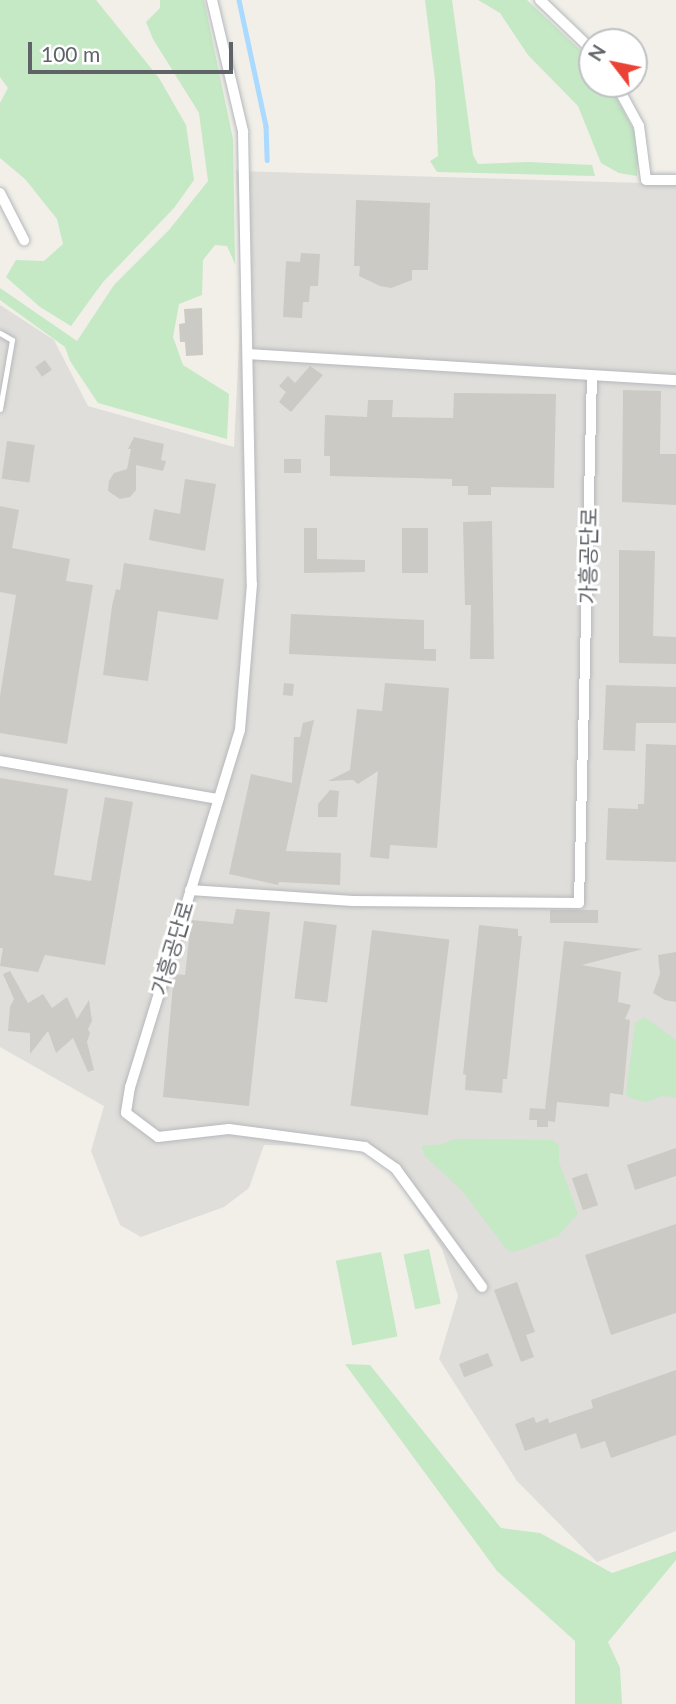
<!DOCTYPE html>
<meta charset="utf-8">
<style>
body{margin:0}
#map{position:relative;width:676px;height:1704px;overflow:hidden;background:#f1efe8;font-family:Lato,"Noto Sans KR",sans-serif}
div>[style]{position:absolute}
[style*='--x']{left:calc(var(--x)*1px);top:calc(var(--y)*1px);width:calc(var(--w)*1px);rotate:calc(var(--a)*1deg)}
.industrial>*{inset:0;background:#e0deda}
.green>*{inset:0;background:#c5e8c5;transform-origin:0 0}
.stream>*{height:4.5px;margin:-2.25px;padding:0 2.25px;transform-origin:2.25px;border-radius:2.25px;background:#aadaff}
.building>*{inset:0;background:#cccac5;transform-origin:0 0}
.roads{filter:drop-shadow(0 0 2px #b5b8bc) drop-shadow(0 0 2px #b5b8bc)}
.service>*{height:5px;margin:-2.5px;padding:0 2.5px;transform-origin:2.5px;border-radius:2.5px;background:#fff}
.minor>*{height:10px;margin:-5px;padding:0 5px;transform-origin:5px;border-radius:5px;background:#fff}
span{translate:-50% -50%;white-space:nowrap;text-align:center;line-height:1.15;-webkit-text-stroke:6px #fff;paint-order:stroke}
.street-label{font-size:21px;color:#5f6368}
.north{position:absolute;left:578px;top:28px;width:70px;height:70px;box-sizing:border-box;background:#fff;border:2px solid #bfc1c3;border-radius:50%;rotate:302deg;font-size:19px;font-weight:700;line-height:28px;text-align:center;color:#5f6368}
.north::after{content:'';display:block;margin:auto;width:24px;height:32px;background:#ea4335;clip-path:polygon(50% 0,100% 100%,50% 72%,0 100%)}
.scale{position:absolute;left:28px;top:42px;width:205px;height:32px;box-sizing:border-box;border:4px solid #5f6368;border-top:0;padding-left:9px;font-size:21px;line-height:24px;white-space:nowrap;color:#5f6368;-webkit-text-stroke:5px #fff;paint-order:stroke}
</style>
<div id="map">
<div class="industrial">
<i style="clip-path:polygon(236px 171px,676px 184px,676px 1531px,597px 1562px,517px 1481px,439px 1359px,458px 1296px,442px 1249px,394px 1174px,365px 1147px,264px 1145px,249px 1188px,224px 1207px,141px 1237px,120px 1225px,91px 1151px,104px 1106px,0 1047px,0 305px,54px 340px,88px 406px,234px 447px,241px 301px)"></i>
</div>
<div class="green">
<i style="clip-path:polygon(0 0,96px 0,159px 78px,186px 125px,194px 180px,174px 208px,103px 282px,71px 326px,40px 307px,6px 277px,16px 260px,44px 261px,63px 244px,57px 219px,25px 179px,0 158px,0 103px,8px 88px,0 77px)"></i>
<i style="clip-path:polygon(160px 0,204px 0,233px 139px,235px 264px,227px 246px,215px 245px,203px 260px,202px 295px,179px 304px,173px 337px,183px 365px,229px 394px,227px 439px,98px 403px,70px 361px,65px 347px,0 300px,0 288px,77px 341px,114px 285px,169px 230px,208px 181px,199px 113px,153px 39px,146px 22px,160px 8px)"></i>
<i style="clip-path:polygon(425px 0,452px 0,473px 155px,478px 164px,528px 162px,592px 165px,595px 176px,437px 172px,430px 161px,438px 156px,435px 80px)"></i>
<i style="clip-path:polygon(478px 0,527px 0,592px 61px,592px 84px,609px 84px,639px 140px,637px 176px,619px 173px,601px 163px,578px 106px,528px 55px,500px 13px)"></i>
<i style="clip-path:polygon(644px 1017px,676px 1040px,676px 1097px,662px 1096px,647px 1102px,629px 1098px,626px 1093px,635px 1023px)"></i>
<i style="clip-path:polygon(455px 1139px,553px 1140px,559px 1146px,559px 1162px,578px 1214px,558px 1236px,515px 1252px,507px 1250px,463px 1192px,424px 1155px,422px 1146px,443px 1144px)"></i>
<i style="left:429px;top:1249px;width:56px;height:26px;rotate:78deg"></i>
<i style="left:381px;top:1252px;width:86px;height:46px;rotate:79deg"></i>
<i style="clip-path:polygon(345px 1364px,370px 1365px,501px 1528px,540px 1533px,612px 1573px,676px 1551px,676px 1560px,608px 1642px,620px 1668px,622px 1704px,575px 1704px,575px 1641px,497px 1571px)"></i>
</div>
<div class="stream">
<i style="--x:239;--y:0;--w:129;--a:77.9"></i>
<i style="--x:266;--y:126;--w:34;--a:88"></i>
</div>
<div class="building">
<i style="clip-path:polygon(356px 200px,430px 203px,428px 270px,412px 270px,412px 280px,391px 288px,380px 286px,359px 276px,360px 266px,354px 266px)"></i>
<i style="clip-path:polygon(301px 253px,320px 254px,318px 286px,310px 286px,309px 302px,303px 302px,302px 318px,283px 317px,286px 261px,300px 262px)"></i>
<i style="clip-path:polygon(202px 308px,203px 355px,186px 356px,185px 342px,180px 342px,179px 324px,185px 323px,184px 309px)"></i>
<i style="left:45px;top:360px;width:12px;height:12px;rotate:55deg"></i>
<i style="clip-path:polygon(310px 366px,323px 375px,291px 412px,279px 402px,286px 392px,279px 386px,288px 376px,295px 383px)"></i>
<i style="clip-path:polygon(623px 390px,661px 391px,660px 454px,676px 454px,676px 505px,622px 502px)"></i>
<i style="clip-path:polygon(454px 393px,556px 394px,554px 488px,491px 487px,491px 495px,468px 495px,468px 486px,452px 486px,452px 479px,330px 476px,330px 456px,324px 456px,325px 415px,367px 417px,368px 400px,393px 400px,392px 417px,453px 418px)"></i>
<i style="clip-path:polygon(134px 437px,164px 444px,161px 460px,166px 461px,163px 471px,136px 465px,136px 490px,130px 497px,120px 499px,108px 491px,109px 481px,114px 473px,127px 469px,131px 449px,128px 449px)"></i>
<i style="left:7px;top:441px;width:28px;height:38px;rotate:8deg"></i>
<i style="left:284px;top:459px;width:17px;height:14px"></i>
<i style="clip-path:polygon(185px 479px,216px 484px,205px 551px,149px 540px,154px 509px,180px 514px)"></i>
<i style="clip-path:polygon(0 506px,19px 510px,12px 548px,70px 559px,66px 581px,93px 585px,67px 744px,0 733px,0 696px,16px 595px,0 592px)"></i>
<i style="clip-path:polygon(492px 521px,494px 659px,470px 659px,471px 605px,465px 605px,463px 522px)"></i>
<i style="clip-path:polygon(304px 528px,317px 528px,317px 559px,365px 560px,365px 572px,304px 573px)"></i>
<i style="left:402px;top:528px;width:26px;height:45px"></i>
<i style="clip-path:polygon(619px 550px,655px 551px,653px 636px,676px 637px,676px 664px,619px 663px)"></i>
<i style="clip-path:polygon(124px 563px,224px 579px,218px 620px,158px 611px,148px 681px,103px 675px,112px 606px,116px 589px,120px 590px)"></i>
<i style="clip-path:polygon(291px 614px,424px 620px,424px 649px,436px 649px,436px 661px,289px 654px)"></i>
<i style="left:284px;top:683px;width:10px;height:12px;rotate:6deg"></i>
<i style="clip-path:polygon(385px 683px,449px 688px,437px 848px,390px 845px,389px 859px,370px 857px,378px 771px,358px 784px,353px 780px,328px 781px,350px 770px,357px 709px,382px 711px)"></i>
<i style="clip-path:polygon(606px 685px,676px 687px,676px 723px,636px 723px,635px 751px,603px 750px)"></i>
<i style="clip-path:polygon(314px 720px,286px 851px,341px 853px,340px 885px,279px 882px,278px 885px,229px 874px,251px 774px,292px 783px,294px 737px,300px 737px,303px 723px)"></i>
<i style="clip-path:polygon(646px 744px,676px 745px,676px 862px,606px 860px,608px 808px,638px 809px,638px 804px,644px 804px)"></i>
<i style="clip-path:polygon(0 778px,68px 789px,54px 875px,91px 881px,105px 797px,133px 802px,105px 965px,45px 955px,38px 972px,0 966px,3px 948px,0 948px)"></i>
<i style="clip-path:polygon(330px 790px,339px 791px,337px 817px,318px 817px,318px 804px)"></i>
<i style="clip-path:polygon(236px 909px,270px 912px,249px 1106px,163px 1097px,174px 974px,185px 975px,191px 920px,233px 924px)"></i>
<i style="left:598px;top:910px;width:13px;height:48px;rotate:90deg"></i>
<i style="left:304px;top:921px;width:33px;height:78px;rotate:7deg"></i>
<i style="clip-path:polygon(479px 925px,518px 929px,518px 936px,522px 936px,507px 1079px,503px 1079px,502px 1093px,465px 1090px,466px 1075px,463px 1074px)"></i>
<i style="left:372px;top:930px;width:78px;height:177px;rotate:7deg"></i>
<i style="clip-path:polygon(564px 941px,643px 949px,582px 965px,621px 972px,618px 1002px,631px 1005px,625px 1019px,630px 1020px,623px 1095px,610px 1093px,609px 1107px,557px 1102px,555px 1122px,548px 1121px,548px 1127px,537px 1127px,537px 1120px,529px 1120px,530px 1108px,545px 1109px)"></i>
<i style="clip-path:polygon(676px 952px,676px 1002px,665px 1000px,653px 993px,660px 974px,658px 955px)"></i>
<i style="clip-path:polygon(10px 971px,28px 1003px,43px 994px,52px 1008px,67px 997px,77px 1019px,89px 1000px,92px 1021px,88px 1029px,90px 1033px,87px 1042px,94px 1070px,88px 1072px,73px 1038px,56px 1053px,48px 1031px,30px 1054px,30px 1033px,8px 1031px,10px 1007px,14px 999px,3px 974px)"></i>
<i style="clip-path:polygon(676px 1148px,676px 1176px,635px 1190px,627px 1165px)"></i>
<i style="left:587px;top:1173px;width:34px;height:16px;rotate:71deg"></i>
<i style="clip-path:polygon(676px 1224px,676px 1313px,611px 1335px,585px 1255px)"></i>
<i style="clip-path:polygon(517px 1282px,535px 1332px,526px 1335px,534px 1357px,521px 1362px,494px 1290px)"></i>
<i style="left:488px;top:1353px;width:14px;height:31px;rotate:69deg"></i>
<i style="clip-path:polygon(676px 1370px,676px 1435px,611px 1458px,605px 1441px,581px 1449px,576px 1433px,525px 1451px,515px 1424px,534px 1417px,536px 1423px,548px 1418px,549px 1423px,593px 1408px,591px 1400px)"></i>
</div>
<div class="roads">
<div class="service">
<i style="--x:0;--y:333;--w:14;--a:30"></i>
<i style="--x:12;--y:340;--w:70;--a:99.9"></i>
</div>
<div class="minor">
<i style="--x:212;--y:0;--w:135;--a:76.7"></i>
<i style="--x:243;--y:131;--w:453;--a:88.9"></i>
<i style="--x:252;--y:584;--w:146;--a:94.7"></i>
<i style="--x:240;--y:730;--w:374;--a:107.1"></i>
<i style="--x:130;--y:1087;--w:26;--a:99"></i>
<i style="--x:126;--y:1113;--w:40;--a:37"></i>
<i style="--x:158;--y:1137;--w:71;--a:-6.4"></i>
<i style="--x:229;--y:1129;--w:137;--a:7.5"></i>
<i style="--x:365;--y:1147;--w:38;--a:35"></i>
<i style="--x:396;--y:1169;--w:146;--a:53.9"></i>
<i style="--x:540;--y:0;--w:72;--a:43.9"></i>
<i style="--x:616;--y:84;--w:48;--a:61.3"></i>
<i style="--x:639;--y:126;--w:54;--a:82.6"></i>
<i style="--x:646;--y:180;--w:30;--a:0"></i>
<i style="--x:0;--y:193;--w:53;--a:62.9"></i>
<i style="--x:248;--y:354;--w:429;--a:3.5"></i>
<i style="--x:0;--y:761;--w:221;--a:9.9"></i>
<i style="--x:190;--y:890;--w:163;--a:3.9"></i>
<i style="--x:353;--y:901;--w:226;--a:0.5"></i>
<i style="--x:579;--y:903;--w:527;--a:-88.59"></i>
</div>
</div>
<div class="street-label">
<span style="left:588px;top:556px;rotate:-89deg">가흥공단로</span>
<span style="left:172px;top:948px;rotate:-73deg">가흥공단로</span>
</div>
<div class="north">N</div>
<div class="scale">100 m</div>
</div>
